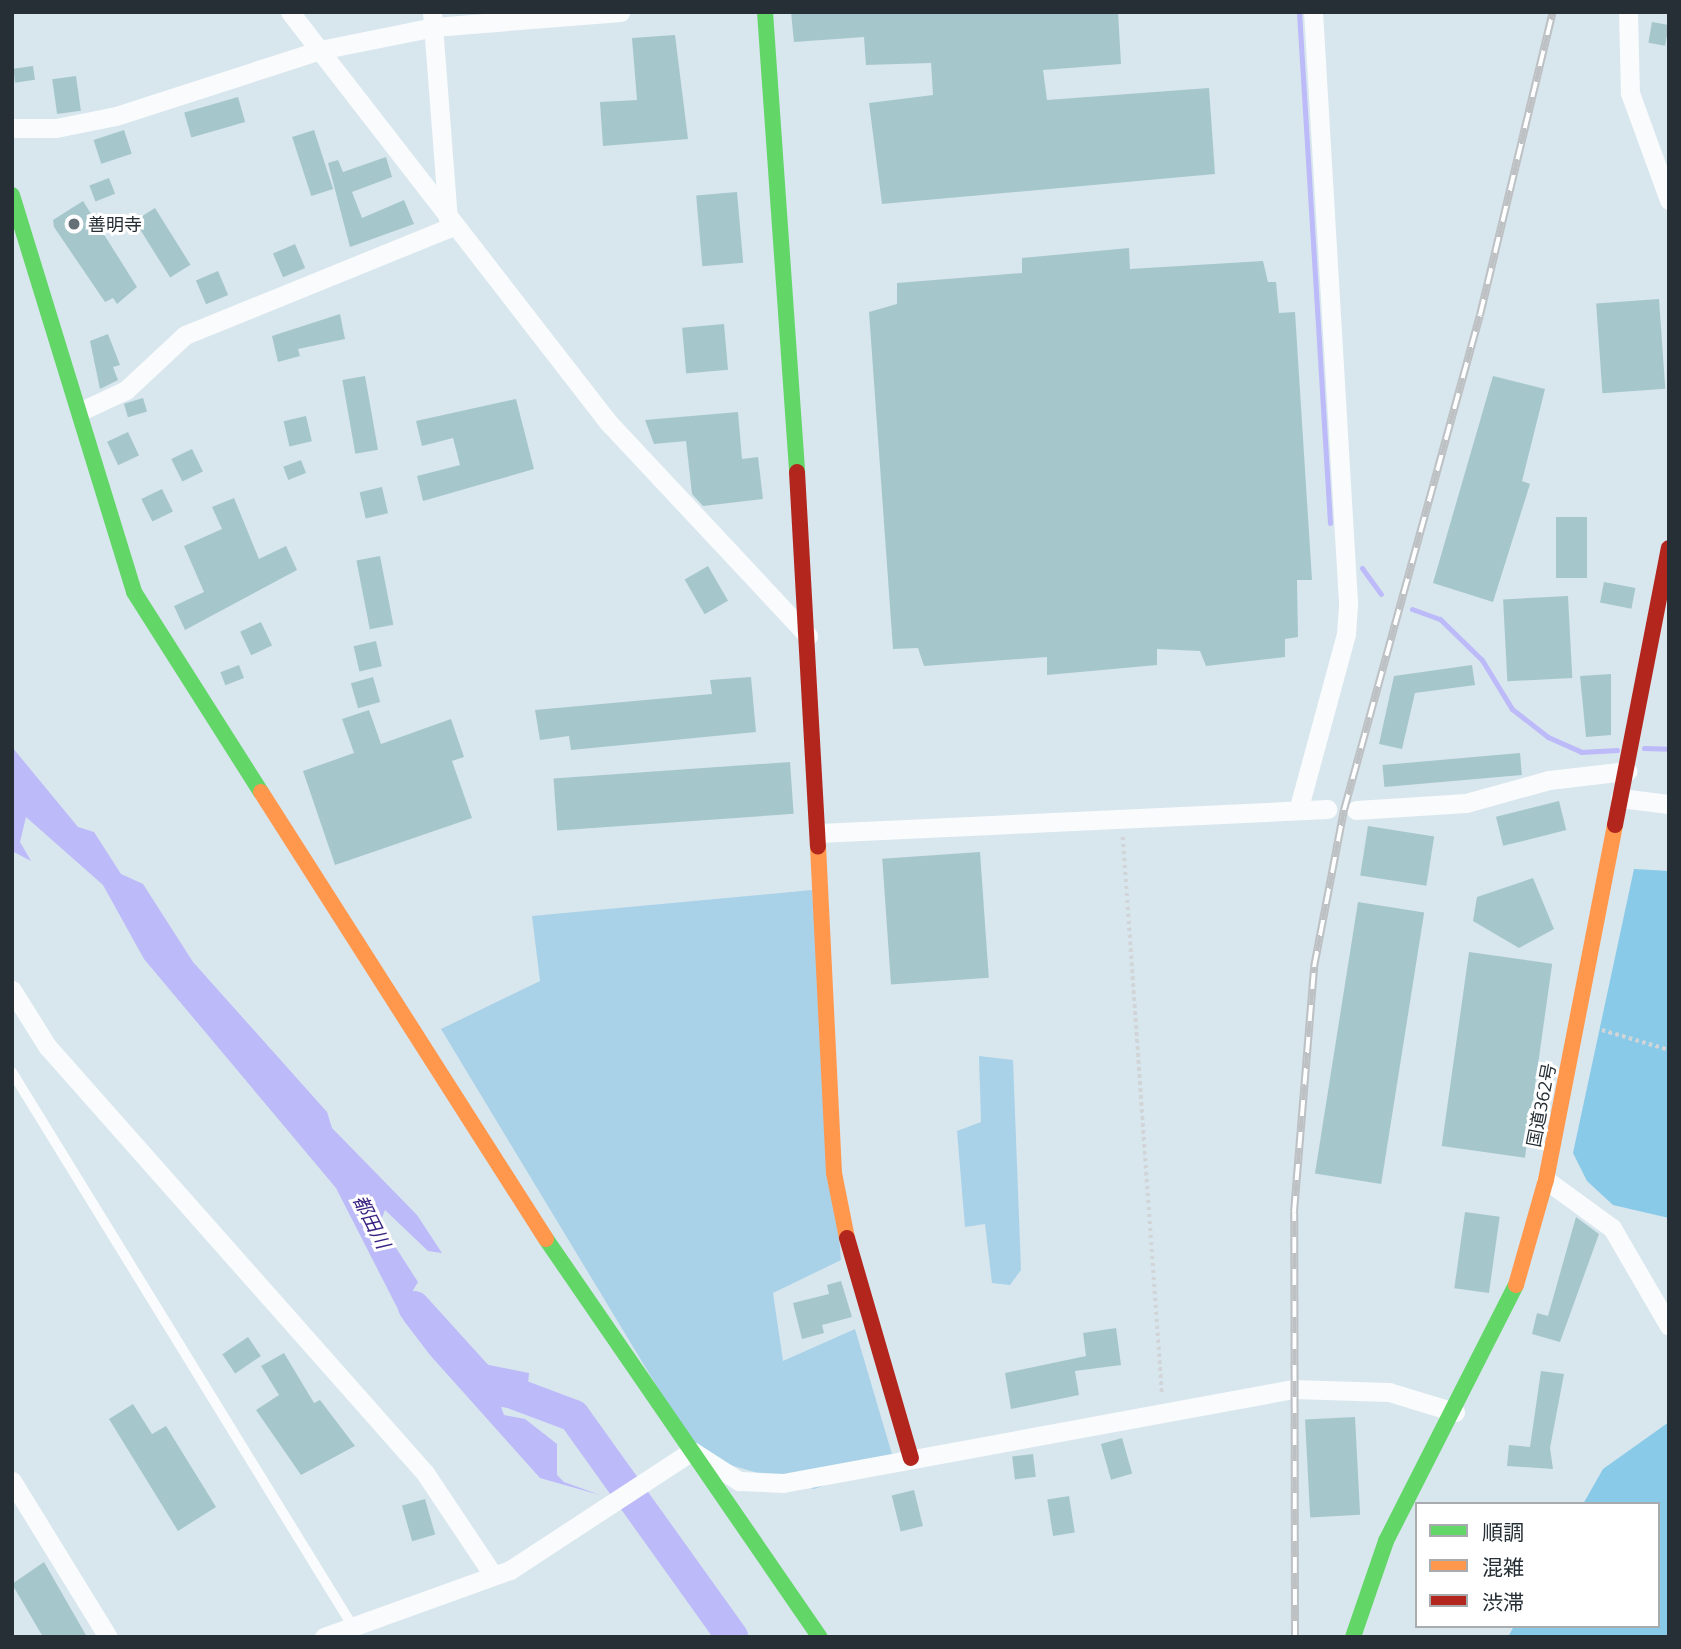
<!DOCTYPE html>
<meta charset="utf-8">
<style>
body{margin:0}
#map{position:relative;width:1681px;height:1649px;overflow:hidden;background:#d8e6ee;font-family:"Open Sans","Noto Sans JP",sans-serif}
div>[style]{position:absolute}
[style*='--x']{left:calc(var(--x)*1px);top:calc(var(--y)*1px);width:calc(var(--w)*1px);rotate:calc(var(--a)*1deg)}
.green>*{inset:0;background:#a9d2e8}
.forest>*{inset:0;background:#89cae8}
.water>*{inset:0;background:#bcbaf8}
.stream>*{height:5px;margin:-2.5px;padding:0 2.5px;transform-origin:2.5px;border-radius:2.5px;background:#bcbaf8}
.river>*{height:32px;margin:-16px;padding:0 16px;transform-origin:16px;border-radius:16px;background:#bcbaf8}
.building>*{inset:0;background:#a5c7cc;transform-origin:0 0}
.path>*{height:3.5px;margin-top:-1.75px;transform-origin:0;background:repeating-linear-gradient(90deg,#d1d5d7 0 3.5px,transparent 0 7px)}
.lane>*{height:10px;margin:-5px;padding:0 5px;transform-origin:5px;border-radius:5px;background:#f9fbfc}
.street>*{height:19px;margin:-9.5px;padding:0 9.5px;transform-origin:9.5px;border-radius:9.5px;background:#f9fbfc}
.fast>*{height:16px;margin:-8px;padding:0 8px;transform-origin:8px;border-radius:8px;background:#63d668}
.slow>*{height:16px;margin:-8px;padding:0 8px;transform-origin:8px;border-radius:8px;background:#ff974d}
.jam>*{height:16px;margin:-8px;padding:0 8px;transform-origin:8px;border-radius:8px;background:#b3261e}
.rail>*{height:8px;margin-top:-4px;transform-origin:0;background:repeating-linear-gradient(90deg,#fff 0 16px,#bdc1c3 0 32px);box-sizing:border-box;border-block:2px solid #bdc1c3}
.dots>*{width:19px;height:19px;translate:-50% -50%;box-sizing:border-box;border:4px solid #fff;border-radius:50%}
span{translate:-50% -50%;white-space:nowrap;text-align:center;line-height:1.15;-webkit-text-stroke:6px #fff;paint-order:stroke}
.poi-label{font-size:18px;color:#252f35}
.left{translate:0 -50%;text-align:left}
.street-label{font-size:18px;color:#252f35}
.water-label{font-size:19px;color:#3a2281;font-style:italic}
.frame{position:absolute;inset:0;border:14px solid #252f35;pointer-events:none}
.legend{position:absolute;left:1415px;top:1502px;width:245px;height:126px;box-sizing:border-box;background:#fff;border:2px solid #a8acae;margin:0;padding:9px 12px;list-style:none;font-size:21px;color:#252f35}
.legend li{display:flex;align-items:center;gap:14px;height:35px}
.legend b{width:35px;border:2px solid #a8acae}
</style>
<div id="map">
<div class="green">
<i style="clip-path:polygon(812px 890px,841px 1260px,773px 1293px,783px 1361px,855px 1329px,894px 1461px,814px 1489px,699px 1456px,441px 1029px,540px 981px,532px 916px)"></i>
<i style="clip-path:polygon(979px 1056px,1013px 1060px,1021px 1270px,1010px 1285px,992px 1283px,985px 1224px,965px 1227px,957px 1131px,981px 1122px)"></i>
</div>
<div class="forest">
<i style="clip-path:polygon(1634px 869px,1669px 871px,1669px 1218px,1613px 1205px,1587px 1181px,1573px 1153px)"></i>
<i style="clip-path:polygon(1669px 1422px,1669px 1637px,1508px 1637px,1514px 1626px,1658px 1626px,1658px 1504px,1583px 1504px,1603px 1469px)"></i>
</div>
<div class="water">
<i style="clip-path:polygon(12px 747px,78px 827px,94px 832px,121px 874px,143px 884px,193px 962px,327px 1112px,332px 1128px,417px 1215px,442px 1253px,428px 1251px,385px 1210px,380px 1223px,418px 1282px,412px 1292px,422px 1315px,455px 1360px,457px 1348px,489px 1365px,529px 1373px,528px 1384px,498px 1380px,519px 1409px,501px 1407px,504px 1415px,525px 1419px,557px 1444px,557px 1475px,564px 1482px,600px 1495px,540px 1478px,430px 1355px,404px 1321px,336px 1188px,144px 959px,103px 885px,26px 817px,20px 842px,31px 861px,12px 851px)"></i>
</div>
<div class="stream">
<i style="--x:1299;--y:12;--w:512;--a:86.53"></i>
<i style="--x:1362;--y:568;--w:32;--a:54"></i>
<i style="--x:1412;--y:609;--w:30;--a:20"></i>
<i style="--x:1440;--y:619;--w:59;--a:44.3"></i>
<i style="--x:1482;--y:660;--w:57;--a:58.5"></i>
<i style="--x:1512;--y:709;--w:46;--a:37.9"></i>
<i style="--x:1548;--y:737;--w:36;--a:24"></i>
<i style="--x:1581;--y:752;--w:36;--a:-3"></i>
<i style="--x:1644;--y:748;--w:25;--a:2"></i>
</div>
<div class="river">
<i style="--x:414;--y:1307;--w:100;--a:47.8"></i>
<i style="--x:481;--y:1381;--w:99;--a:20.6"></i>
<i style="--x:574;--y:1416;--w:272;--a:54.4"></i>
</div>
<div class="building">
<i style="clip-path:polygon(791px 12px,1118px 12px,1121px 64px,1043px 70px,1047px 100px,1209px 88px,1215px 174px,882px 204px,869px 103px,933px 95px,931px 63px,866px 65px,864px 37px,794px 42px)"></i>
<i style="left:1652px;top:22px;width:17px;height:21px;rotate:10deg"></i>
<i style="clip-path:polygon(675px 35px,688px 139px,603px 146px,600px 102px,637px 100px,632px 38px)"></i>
<i style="left:33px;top:66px;width:14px;height:20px;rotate:82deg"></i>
<i style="left:76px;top:76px;width:35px;height:24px;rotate:82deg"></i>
<i style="left:238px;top:97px;width:26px;height:56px;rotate:74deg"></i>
<i style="left:124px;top:130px;width:25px;height:32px;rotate:72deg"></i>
<i style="left:314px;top:130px;width:62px;height:23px;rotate:72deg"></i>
<i style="clip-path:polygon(386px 157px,392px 177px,352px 192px,362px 218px,404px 200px,414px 224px,350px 247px,328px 163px,338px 160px,343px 172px)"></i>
<i style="left:109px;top:178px;width:17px;height:21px;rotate:69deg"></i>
<i style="left:737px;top:192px;width:71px;height:41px;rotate:85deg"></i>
<i style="clip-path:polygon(83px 201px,137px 287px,117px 304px,113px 298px,105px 302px,54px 227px,53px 220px)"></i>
<i style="left:155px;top:208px;width:67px;height:24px;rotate:58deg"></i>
<i style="left:295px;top:244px;width:26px;height:24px;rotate:67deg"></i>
<i style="clip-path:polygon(1129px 248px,1130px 269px,1263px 261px,1268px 282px,1276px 282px,1279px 313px,1295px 312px,1312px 580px,1297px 580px,1298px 637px,1285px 639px,1285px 657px,1206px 666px,1200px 651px,1157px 649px,1157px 665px,1047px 675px,1047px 657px,924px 666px,918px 648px,893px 649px,869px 312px,897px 304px,897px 283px,1022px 273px,1022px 258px)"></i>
<i style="left:218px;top:271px;width:26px;height:24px;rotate:67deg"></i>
<i style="left:1659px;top:299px;width:90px;height:63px;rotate:86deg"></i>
<i style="clip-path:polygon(340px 314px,345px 339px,298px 349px,300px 356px,278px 362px,272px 336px)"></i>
<i style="left:724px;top:324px;width:46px;height:42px;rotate:85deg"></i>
<i style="clip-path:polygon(108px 334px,120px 365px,113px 367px,118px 380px,100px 389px,90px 341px)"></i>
<i style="left:365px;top:376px;width:75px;height:23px;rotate:80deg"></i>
<i style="clip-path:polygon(1493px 376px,1545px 389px,1522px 481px,1530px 484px,1493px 602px,1433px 583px)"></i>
<i style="left:143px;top:398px;width:14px;height:20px;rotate:73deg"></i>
<i style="clip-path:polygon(516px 399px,534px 469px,423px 501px,417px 476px,460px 465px,453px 438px,422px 446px,416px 421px)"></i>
<i style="clip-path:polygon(738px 412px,742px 459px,758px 457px,763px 499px,703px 506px,692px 494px,686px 441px,654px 444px,645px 420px)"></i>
<i style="left:306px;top:416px;width:26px;height:23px;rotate:77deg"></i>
<i style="left:128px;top:432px;width:26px;height:23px;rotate:65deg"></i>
<i style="left:192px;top:449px;width:25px;height:23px;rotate:64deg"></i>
<i style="left:301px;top:460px;width:14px;height:19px;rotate:69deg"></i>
<i style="left:382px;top:487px;width:27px;height:23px;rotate:77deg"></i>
<i style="left:162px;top:489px;width:25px;height:23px;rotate:64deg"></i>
<i style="clip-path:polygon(234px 498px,259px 559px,286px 546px,297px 570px,185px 630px,174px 606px,204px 592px,184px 546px,222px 529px,212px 507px)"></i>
<i style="left:1587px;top:517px;width:61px;height:31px;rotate:90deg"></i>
<i style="left:380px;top:556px;width:70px;height:24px;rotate:79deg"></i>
<i style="left:708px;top:566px;width:40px;height:27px;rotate:60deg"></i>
<i style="left:1604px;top:582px;width:32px;height:21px;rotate:11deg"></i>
<i style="left:1568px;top:596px;width:82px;height:65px;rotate:87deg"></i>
<i style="left:261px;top:622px;width:26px;height:23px;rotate:65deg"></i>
<i style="left:376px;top:641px;width:26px;height:23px;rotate:77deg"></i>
<i style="left:239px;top:665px;width:14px;height:20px;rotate:69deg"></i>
<i style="clip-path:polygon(1472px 665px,1475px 685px,1415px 693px,1402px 749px,1379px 744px,1394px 676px)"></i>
<i style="clip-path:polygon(1611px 674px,1611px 735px,1586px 737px,1580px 676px)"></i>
<i style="left:373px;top:677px;width:26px;height:23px;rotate:74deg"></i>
<i style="clip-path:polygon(751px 677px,756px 732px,571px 750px,569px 736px,540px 740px,535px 710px,712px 694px,710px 680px)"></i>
<i style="clip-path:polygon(369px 710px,381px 744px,451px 719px,464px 757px,452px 761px,472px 818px,335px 865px,303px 771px,354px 753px,342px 719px)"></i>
<i style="left:1520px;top:753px;width:22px;height:138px;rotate:85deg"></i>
<i style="left:790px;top:762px;width:52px;height:237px;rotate:86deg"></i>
<i style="left:1559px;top:801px;width:30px;height:65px;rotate:76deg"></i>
<i style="left:1368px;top:826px;width:67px;height:50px;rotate:9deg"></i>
<i style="left:980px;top:852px;width:126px;height:98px;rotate:86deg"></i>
<i style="clip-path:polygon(1533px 878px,1554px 929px,1519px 948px,1473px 921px,1477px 897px)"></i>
<i style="left:1358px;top:902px;width:67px;height:275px;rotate:9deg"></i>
<i style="left:1469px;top:952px;width:84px;height:196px;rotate:8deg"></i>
<i style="left:1465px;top:1212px;width:35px;height:77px;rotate:8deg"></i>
<i style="clip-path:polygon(1576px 1217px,1599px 1234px,1560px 1342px,1532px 1334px,1537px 1313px,1548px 1316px)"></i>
<i style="clip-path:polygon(841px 1281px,852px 1317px,822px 1325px,824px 1333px,802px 1339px,793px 1303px,829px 1294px,827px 1285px)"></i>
<i style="clip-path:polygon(1116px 1328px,1121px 1365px,1075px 1371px,1079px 1395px,1011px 1409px,1005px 1373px,1086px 1356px,1083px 1333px)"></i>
<i style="left:248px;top:1337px;width:23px;height:31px;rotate:56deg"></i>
<i style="clip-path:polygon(284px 1353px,314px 1403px,320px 1400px,355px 1446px,301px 1475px,256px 1410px,279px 1395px,261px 1366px)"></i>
<i style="clip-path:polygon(1541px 1371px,1564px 1374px,1550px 1448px,1553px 1469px,1507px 1466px,1509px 1445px,1530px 1447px)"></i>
<i style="clip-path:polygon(133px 1404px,152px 1434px,166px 1426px,216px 1507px,178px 1531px,109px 1419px)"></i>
<i style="left:1355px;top:1417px;width:98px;height:50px;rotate:87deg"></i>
<i style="left:1122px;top:1438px;width:37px;height:22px;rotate:74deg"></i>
<i style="left:1033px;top:1454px;width:23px;height:21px;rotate:83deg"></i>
<i style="left:914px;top:1490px;width:37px;height:23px;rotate:76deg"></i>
<i style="left:1069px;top:1496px;width:37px;height:22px;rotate:81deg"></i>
<i style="left:425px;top:1499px;width:37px;height:24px;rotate:74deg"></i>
<i style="clip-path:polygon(44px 1562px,87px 1637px,43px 1637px,12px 1584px)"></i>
</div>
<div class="path">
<i style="--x:1123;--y:837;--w:558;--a:85.99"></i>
<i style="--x:1602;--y:1030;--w:70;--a:16.6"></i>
</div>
<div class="lane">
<i style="--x:12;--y:1072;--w:649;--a:58.42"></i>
</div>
<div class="street">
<i style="--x:290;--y:12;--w:519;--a:52.2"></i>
<i style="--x:608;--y:422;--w:293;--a:46.9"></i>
<i style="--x:432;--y:12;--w:207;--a:85.6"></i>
<i style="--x:1628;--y:12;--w:81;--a:88.6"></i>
<i style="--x:1630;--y:93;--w:114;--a:70"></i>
<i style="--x:12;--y:128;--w:44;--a:0"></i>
<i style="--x:56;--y:128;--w:61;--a:-11.3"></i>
<i style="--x:116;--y:116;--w:214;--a:-17.9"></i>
<i style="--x:320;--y:50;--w:116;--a:-11.4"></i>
<i style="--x:434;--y:27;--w:187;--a:-4.6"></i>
<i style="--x:81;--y:411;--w:50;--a:-25"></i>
<i style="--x:126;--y:390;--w:81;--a:-43"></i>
<i style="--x:185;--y:335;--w:290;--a:-22.1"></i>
<i style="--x:1620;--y:798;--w:49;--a:7"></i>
<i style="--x:1299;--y:807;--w:179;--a:-74.8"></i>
<i style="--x:1346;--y:634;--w:32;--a:-86"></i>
<i style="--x:1348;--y:602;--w:591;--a:-93.39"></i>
<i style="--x:1356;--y:810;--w:110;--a:-3.6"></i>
<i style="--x:1466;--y:803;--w:86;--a:-15.5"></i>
<i style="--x:1549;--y:780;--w:79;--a:-6.6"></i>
<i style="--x:819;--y:833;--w:509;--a:-2.7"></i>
<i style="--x:12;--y:990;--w:66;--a:58"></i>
<i style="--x:47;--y:1046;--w:570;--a:48.48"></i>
<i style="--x:425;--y:1473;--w:123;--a:56.3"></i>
<i style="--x:1546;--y:1180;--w:82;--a:36"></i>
<i style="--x:1612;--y:1228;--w:113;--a:59.8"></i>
<i style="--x:12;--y:1481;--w:183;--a:58.4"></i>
<i style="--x:324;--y:1637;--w:198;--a:-19.8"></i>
<i style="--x:510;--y:1570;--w:217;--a:-33.2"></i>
<i style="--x:692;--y:1451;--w:56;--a:32.6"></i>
<i style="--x:739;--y:1481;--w:44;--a:2.6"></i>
<i style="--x:783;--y:1483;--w:519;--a:-10.44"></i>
<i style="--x:1293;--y:1389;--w:96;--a:1.8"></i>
<i style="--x:1389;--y:1392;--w:69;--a:16.9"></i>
</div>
<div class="fast">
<i style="--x:765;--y:12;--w:461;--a:86"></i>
<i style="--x:12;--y:195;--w:415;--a:72.9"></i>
<i style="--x:134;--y:592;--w:237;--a:57.6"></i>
<i style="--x:546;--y:1239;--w:483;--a:55.5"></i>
<i style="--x:1353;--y:1637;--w:102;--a:-71"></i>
<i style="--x:1386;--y:1541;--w:287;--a:-63.1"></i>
</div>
<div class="slow">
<i style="--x:261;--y:792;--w:530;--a:57.48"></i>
<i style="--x:818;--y:846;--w:327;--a:87.2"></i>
<i style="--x:834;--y:1173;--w:66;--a:78.7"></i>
<i style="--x:1516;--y:1285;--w:109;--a:-74.1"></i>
<i style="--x:1546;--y:1180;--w:362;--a:-79"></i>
</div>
<div class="jam">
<i style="--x:797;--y:472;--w:375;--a:86.8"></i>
<i style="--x:1615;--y:825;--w:282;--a:-79"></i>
<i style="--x:847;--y:1238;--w:229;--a:73.8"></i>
</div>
<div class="rail">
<i style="--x:1295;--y:1637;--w:425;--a:-90.1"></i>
<i style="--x:1294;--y:1212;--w:246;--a:-85.3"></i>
<i style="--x:1314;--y:967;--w:160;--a:-79.2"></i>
<i style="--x:1344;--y:810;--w:513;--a:-74.64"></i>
<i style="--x:1480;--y:315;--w:312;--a:-76.5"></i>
</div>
<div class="dots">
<i style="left:74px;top:224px;background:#646f76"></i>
</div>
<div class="poi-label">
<span class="left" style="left:88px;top:224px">善明寺</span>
</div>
<div class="street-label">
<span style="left:1541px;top:1105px;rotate:-79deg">国道362号</span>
</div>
<div class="water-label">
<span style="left:371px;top:1222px;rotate:63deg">都田川</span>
</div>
<div class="frame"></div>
<ul class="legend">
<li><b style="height:9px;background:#63d668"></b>順調</li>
<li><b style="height:9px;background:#ff974d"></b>混雑</li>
<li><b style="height:9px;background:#b3261e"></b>渋滞</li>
</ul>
</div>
